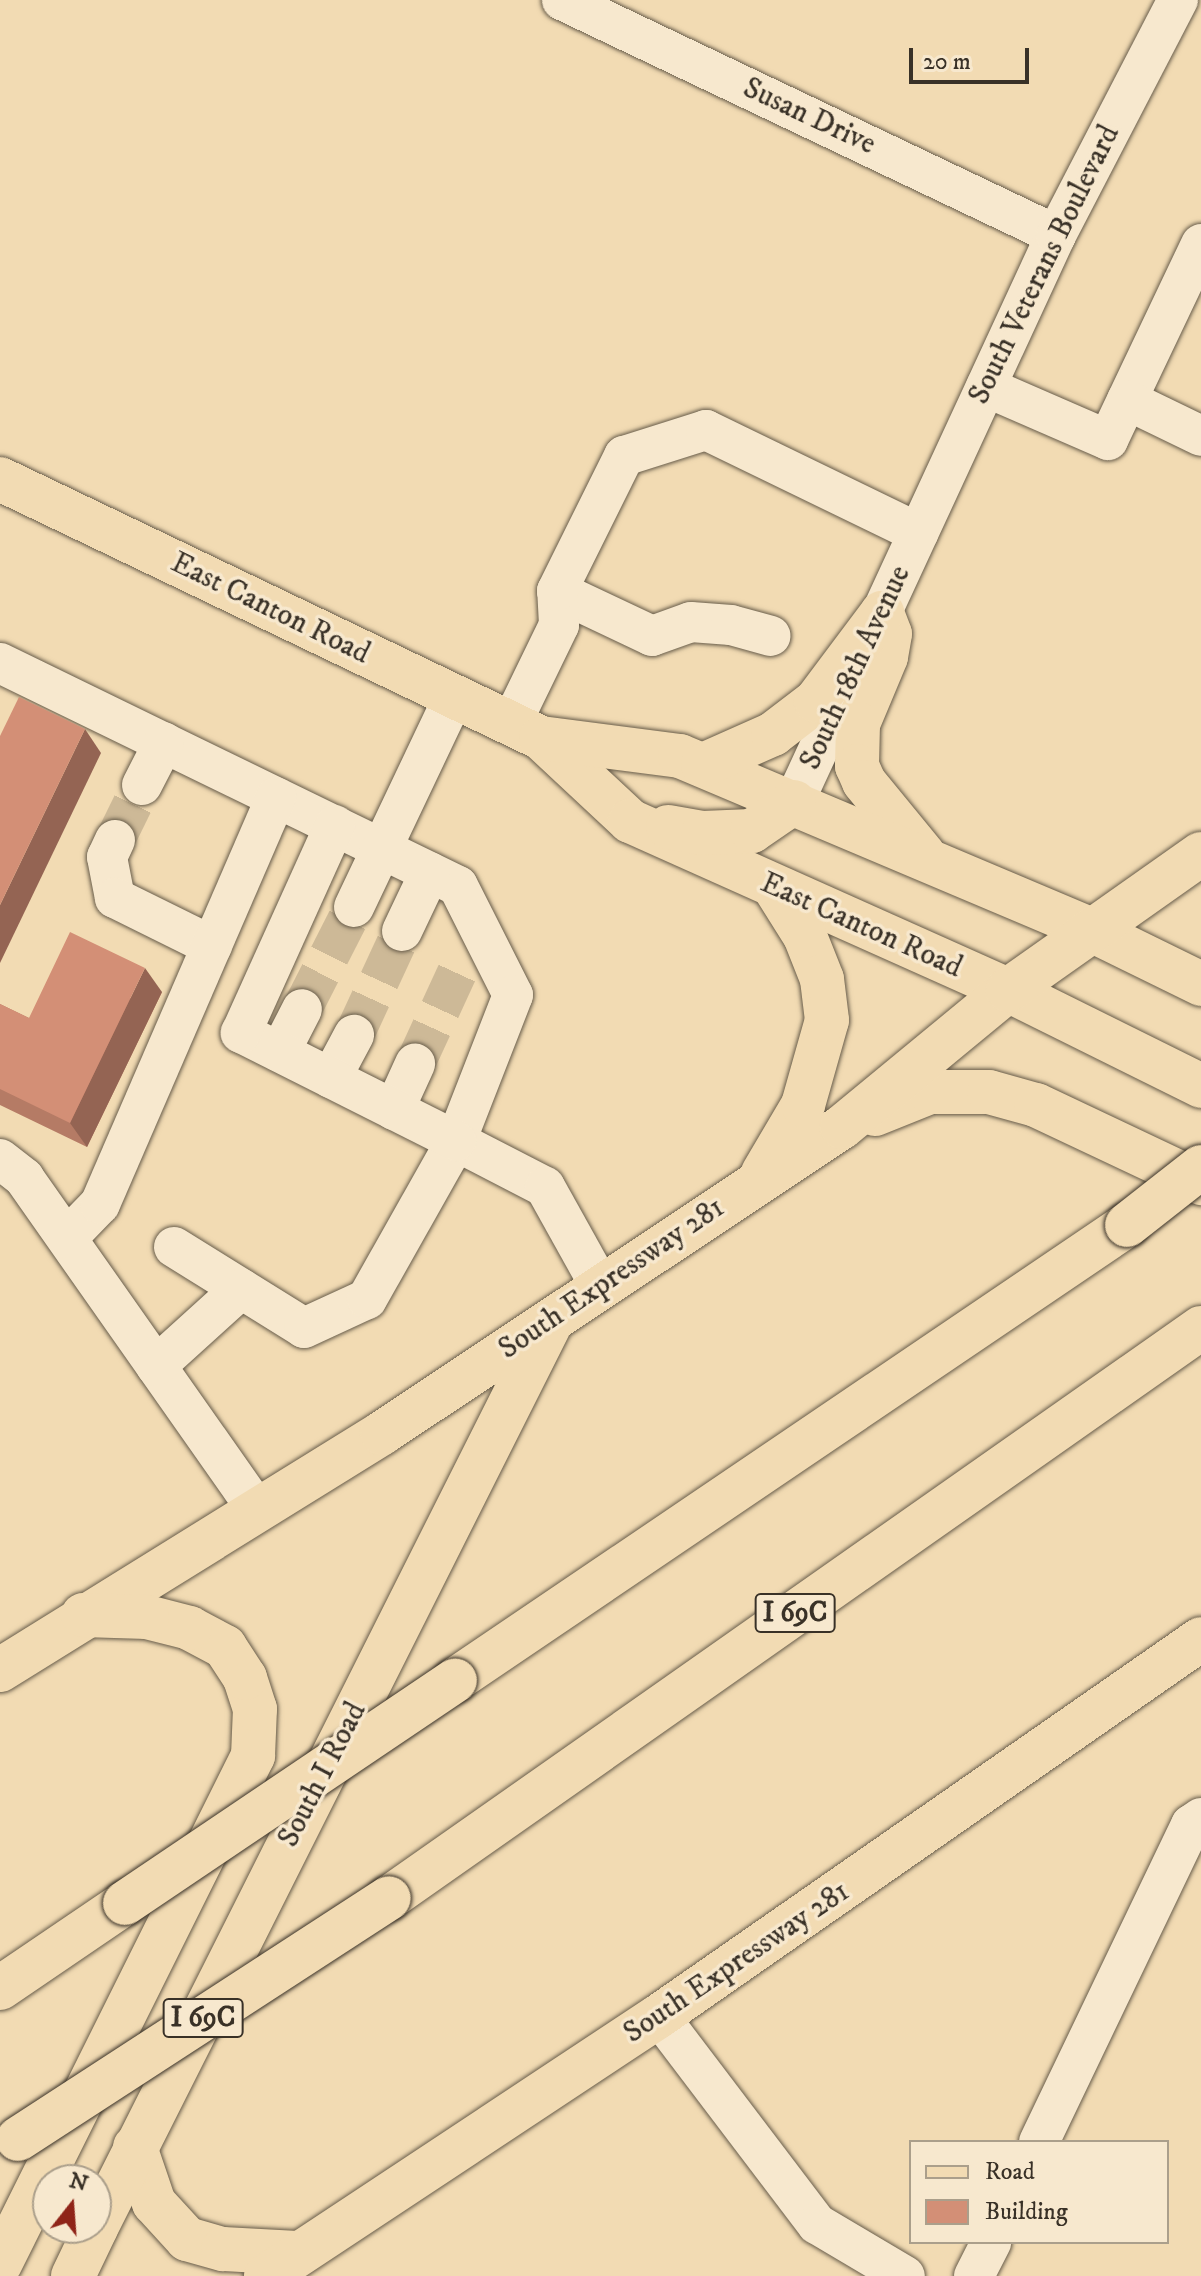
<!DOCTYPE html>
<style>
body{margin:0}
#map{position:relative;width:1201px;height:2276px;overflow:hidden;background:#f2dbb3;font-family:"IM FELL DW Pica",serif}
div>[style]{position:absolute}
[style*='--x']{left:calc(var(--x)*1px);top:calc(var(--y)*1px);width:calc(var(--w)*1px);rotate:calc(var(--a)*1deg)}
.minor-tunnel>*{height:40px;margin-top:-20px;transform-origin:0;background:repeating-linear-gradient(90deg,#cdb997 0 40px,transparent 0 60px)}
.roads{filter:drop-shadow(0 0 2px #675c4a) drop-shadow(0 0 2px #675c4a)}
.minor>*{height:40px;margin:-20px;padding:0 20px;transform-origin:20px;border-radius:20px;background:#f7e8ce}
.major>*{height:44px;margin:-22px;padding:0 22px;transform-origin:22px;border-radius:22px;background:#f2dbb3}
.highway>*{height:44px;margin:-22px;padding:0 22px;transform-origin:22px;border-radius:22px;background:#f2dbb3}
.bridges{filter:drop-shadow(0 0 2px #393127) drop-shadow(0 0 2px #393127)}
.highway-bridge>*{height:44px;margin:-22px;padding:0 22px;transform-origin:22px;border-radius:22px;background:#f2dbb3}
.wall>*{inset:0;background:#b57b65}
.shaded-wall>*{inset:0;background:#946453}
.building>*{inset:0;background:#d38f76}
span{translate:-50% -50%;white-space:nowrap;text-align:center;line-height:1.15;-webkit-text-stroke:7px #f7e8ce;paint-order:stroke}
.shield-label span{padding:2px 6px;background:#f7e8ce;border:2px solid;border-radius:6px;-webkit-text-stroke-width:0}
.shield-label{font-size:28px;color:#393127;font-weight:700}
.street-label{font-size:30px;color:#393127}
.legend{position:absolute;left:909px;top:2140px;width:260px;height:104px;box-sizing:border-box;background:#f7e8ce;border:2px solid #ab9f8b;margin:0;padding:10px 14px;list-style:none;font-size:24px;color:#393127}
.legend li{display:flex;align-items:center;gap:16px;height:40px}
.legend b{width:40px;border:2px solid #ab9f8b}
.north{position:absolute;left:32px;top:2164px;width:80px;height:80px;box-sizing:border-box;background:#f7e8ce;border:2px solid #ab9f8b;border-radius:50%;rotate:17deg;font-size:22px;font-weight:700;line-height:32px;text-align:center;color:#393127}
.north::after{content:'';display:block;margin:auto;width:28px;height:36px;background:#8f2418;clip-path:polygon(50% 0,100% 100%,50% 72%,0 100%)}
.scale{position:absolute;left:909px;top:48px;width:120px;height:36px;box-sizing:border-box;border:4px solid #393127;border-top:0;padding-left:10px;font-size:24px;line-height:28px;white-space:nowrap;color:#393127;-webkit-text-stroke:6px #f7e8ce;paint-order:stroke}
</style>
<div id="map">
<div class="minor-tunnel">
<i style="--x:115;--y:840;--w:61;--a:-63.9"></i>
<i style="--x:302;--y:1009;--w:114;--a:-63"></i>
<i style="--x:354;--y:1035;--w:115;--a:-65.2"></i>
<i style="--x:415;--y:1064;--w:112;--a:-65.3"></i>
</div>
<div class="roads">
<div class="minor">
<i style="--x:562;--y:0;--w:547;--a:25.44"></i>
<i style="--x:986;--y:387;--w:133;--a:23.5"></i>
<i style="--x:1108;--y:440;--w:217;--a:-64.6"></i>
<i style="--x:1127;--y:400;--w:82;--a:25.9"></i>
<i style="--x:557;--y:591;--w:105;--a:25.3"></i>
<i style="--x:652;--y:636;--w:41;--a:-19.7"></i>
<i style="--x:691;--y:622;--w:40;--a:4.3"></i>
<i style="--x:731;--y:625;--w:41;--a:15.4"></i>
<i style="--x:0;--y:663;--w:509;--a:25.96"></i>
<i style="--x:458;--y:886;--w:122;--a:63.2"></i>
<i style="--x:513;--y:995;--w:157;--a:111.3"></i>
<i style="--x:456;--y:1141;--w:100;--a:27.3"></i>
<i style="--x:545;--y:1187;--w:111;--a:60.9"></i>
<i style="--x:511;--y:724;--w:110;--a:-64.1"></i>
<i style="--x:559;--y:625;--w:34;--a:-93"></i>
<i style="--x:557;--y:591;--w:151;--a:-63.6"></i>
<i style="--x:624;--y:456;--w:86;--a:-17.6"></i>
<i style="--x:706;--y:430;--w:236;--a:25.9"></i>
<i style="--x:142;--y:785;--w:48;--a:-62.9"></i>
<i style="--x:794;--y:802;--w:625;--a:-65.2"></i>
<i style="--x:1056;--y:235;--w:265;--a:-62.6"></i>
<i style="--x:115;--y:840;--w:19;--a:115"></i>
<i style="--x:107;--y:857;--w:42;--a:79"></i>
<i style="--x:115;--y:898;--w:108;--a:26.3"></i>
<i style="--x:354;--y:907;--w:233;--a:-64.6"></i>
<i style="--x:402;--y:931;--w:65;--a:-64.6"></i>
<i style="--x:280;--y:1052;--w:48;--a:-62.9"></i>
<i style="--x:331;--y:1078;--w:49;--a:-61.9"></i>
<i style="--x:394;--y:1110;--w:51;--a:-65.5"></i>
<i style="--x:0;--y:1159;--w:31;--a:38"></i>
<i style="--x:24;--y:1178;--w:407;--a:54.9"></i>
<i style="--x:67;--y:1238;--w:47;--a:-45.9"></i>
<i style="--x:100;--y:1204;--w:443;--a:-66.6"></i>
<i style="--x:174;--y:1247;--w:153;--a:31.9"></i>
<i style="--x:304;--y:1328;--w:69;--a:-24.7"></i>
<i style="--x:367;--y:1299;--w:181;--a:-60.6"></i>
<i style="--x:456;--y:1141;--w:241;--a:-153.3"></i>
<i style="--x:241;--y:1033;--w:228;--a:-65.7"></i>
<i style="--x:156;--y:1366;--w:115;--a:-42.2"></i>
<i style="--x:659;--y:2016;--w:261;--a:52.8"></i>
<i style="--x:817;--y:2224;--w:102;--a:30.6"></i>
<i style="--x:1039;--y:2142;--w:352;--a:-64.4"></i>
<i style="--x:1191;--y:1825;--w:12;--a:-35"></i>
<i style="--x:974;--y:2276;--w:38;--a:-63"></i>
</div>
<div class="major">
<i style="--x:0;--y:479;--w:600;--a:25.58"></i>
<i style="--x:541;--y:738;--w:122;--a:43"></i>
<i style="--x:630;--y:821;--w:414;--a:24.1"></i>
<i style="--x:1008;--y:990;--w:216;--a:26.4"></i>
<i style="--x:882;--y:613;--w:22;--a:69"></i>
<i style="--x:890;--y:634;--w:23;--a:100"></i>
<i style="--x:886;--y:657;--w:73;--a:112.7"></i>
<i style="--x:858;--y:724;--w:42;--a:91.4"></i>
<i style="--x:857;--y:766;--w:17;--a:66"></i>
<i style="--x:864;--y:782;--w:94;--a:50.6"></i>
<i style="--x:541;--y:738;--w:140;--a:7.4"></i>
<i style="--x:680;--y:756;--w:446;--a:22.9"></i>
<i style="--x:1091;--y:930;--w:123;--a:26.1"></i>
<i style="--x:703;--y:765;--w:77;--a:-23.9"></i>
<i style="--x:773;--y:734;--w:54;--a:-37.5"></i>
<i style="--x:816;--y:701;--w:110;--a:-53.1"></i>
<i style="--x:668;--y:827;--w:36;--a:10"></i>
<i style="--x:703;--y:833;--w:49;--a:-2.3"></i>
<i style="--x:752;--y:831;--w:51;--a:-34.6"></i>
<i style="--x:875;--y:1114;--w:59;--a:-21.8"></i>
<i style="--x:930;--y:1092;--w:59;--a:0"></i>
<i style="--x:989;--y:1092;--w:49;--a:15.5"></i>
<i style="--x:1036;--y:1105;--w:183;--a:25.3"></i>
<i style="--x:763;--y:1173;--w:79;--a:-59.5"></i>
<i style="--x:803;--y:1105;--w:88;--a:-74.2"></i>
<i style="--x:827;--y:1020;--w:41;--a:-97"></i>
<i style="--x:822;--y:979;--w:46;--a:-111.6"></i>
<i style="--x:805;--y:936;--w:54;--a:-122.2"></i>
<i style="--x:0;--y:1670;--w:450;--a:-31.8"></i>
<i style="--x:382;--y:1433;--w:552;--a:-33.63"></i>
<i style="--x:842;--y:1127;--w:215;--a:-39.5"></i>
<i style="--x:1008;--y:990;--w:236;--a:-35.2"></i>
<i style="--x:135;--y:2147;--w:59;--a:71.3"></i>
<i style="--x:154;--y:2203;--w:49;--a:47.5"></i>
<i style="--x:187;--y:2239;--w:37;--a:16"></i>
<i style="--x:223;--y:2249;--w:74;--a:3.1"></i>
<i style="--x:96;--y:2228;--w:1009;--a:-63.33"></i>
<i style="--x:0;--y:2264;--w:568;--a:-63.53"></i>
<i style="--x:253;--y:1756;--w:47;--a:-87.6"></i>
<i style="--x:255;--y:1709;--w:33;--a:-108"></i>
<i style="--x:245;--y:1678;--w:37;--a:-123"></i>
<i style="--x:225;--y:1647;--w:40;--a:-152"></i>
<i style="--x:190;--y:1628;--w:44;--a:-165.7"></i>
<i style="--x:147;--y:1617;--w:64;--a:-178.2"></i>
<i style="--x:73;--y:2276;--w:53;--a:-64.4"></i>
<i style="--x:266;--y:2276;--w:471;--a:-33.5"></i>
<i style="--x:659;--y:2016;--w:660;--a:-34.82"></i>
</div>
<div class="highway">
<i style="--x:455;--y:1680;--w:812;--a:-34.1"></i>
<i style="--x:389;--y:1898;--w:992;--a:-35.07"></i>
<i style="--x:0;--y:1988;--w:151;--a:-34.2"></i>
</div>
</div>
<div class="bridges">
<div class="highway-bridge">
<i style="--x:1127;--y:1225;--w:94;--a:-38.1"></i>
<i style="--x:125;--y:1903;--w:398;--a:-34"></i>
<i style="--x:18;--y:2139;--w:442;--a:-33"></i>
</div>
</div>
<div class="wall">
<i style="clip-path:polygon(162px 992px,87px 1147px,0 1105px,0 1004px,29px 1018px)"></i>
</div>
<div class="shaded-wall">
<i style="clip-path:polygon(85px 729px,101px 753px,0 963px,0 905px)"></i>
<i style="clip-path:polygon(145px 968px,162px 992px,87px 1147px,70px 1123px)"></i>
</div>
<div class="building">
<i style="clip-path:polygon(19px 697px,85px 729px,0 905px,0 736px)"></i>
<i style="clip-path:polygon(70px 932px,145px 968px,70px 1123px,0 1089px,0 1004px,29px 1018px)"></i>
</div>
<div class="shield-label">
<span style="left:795px;top:1613px">I 69C</span>
<span style="left:203px;top:2018px">I 69C</span>
</div>
<div class="street-label">
<span style="left:809px;top:117px;rotate:25deg">Susan Drive</span>
<span style="left:1045px;top:265px;rotate:-64deg">South Veterans Boulevard</span>
<span style="left:270px;top:609px;rotate:26deg">East Canton Road</span>
<span style="left:856px;top:668px;rotate:-65deg">South 18th Avenue</span>
<span style="left:861px;top:926px;rotate:24deg">East Canton Road</span>
<span style="left:612px;top:1279px;rotate:-34deg">South Expressway 281</span>
<span style="left:323px;top:1775px;rotate:-63deg">South I Road</span>
<span style="left:737px;top:1963px;rotate:-34deg">South Expressway 281</span>
</div>
<ul class="legend">
<li><b style="height:10px;background:#f2dbb3"></b>Road</li>
<li><b style="height:22px;background:#d38f76"></b>Building</li>
</ul>
<div class="north">N</div>
<div class="scale">20 m</div>
</div>
